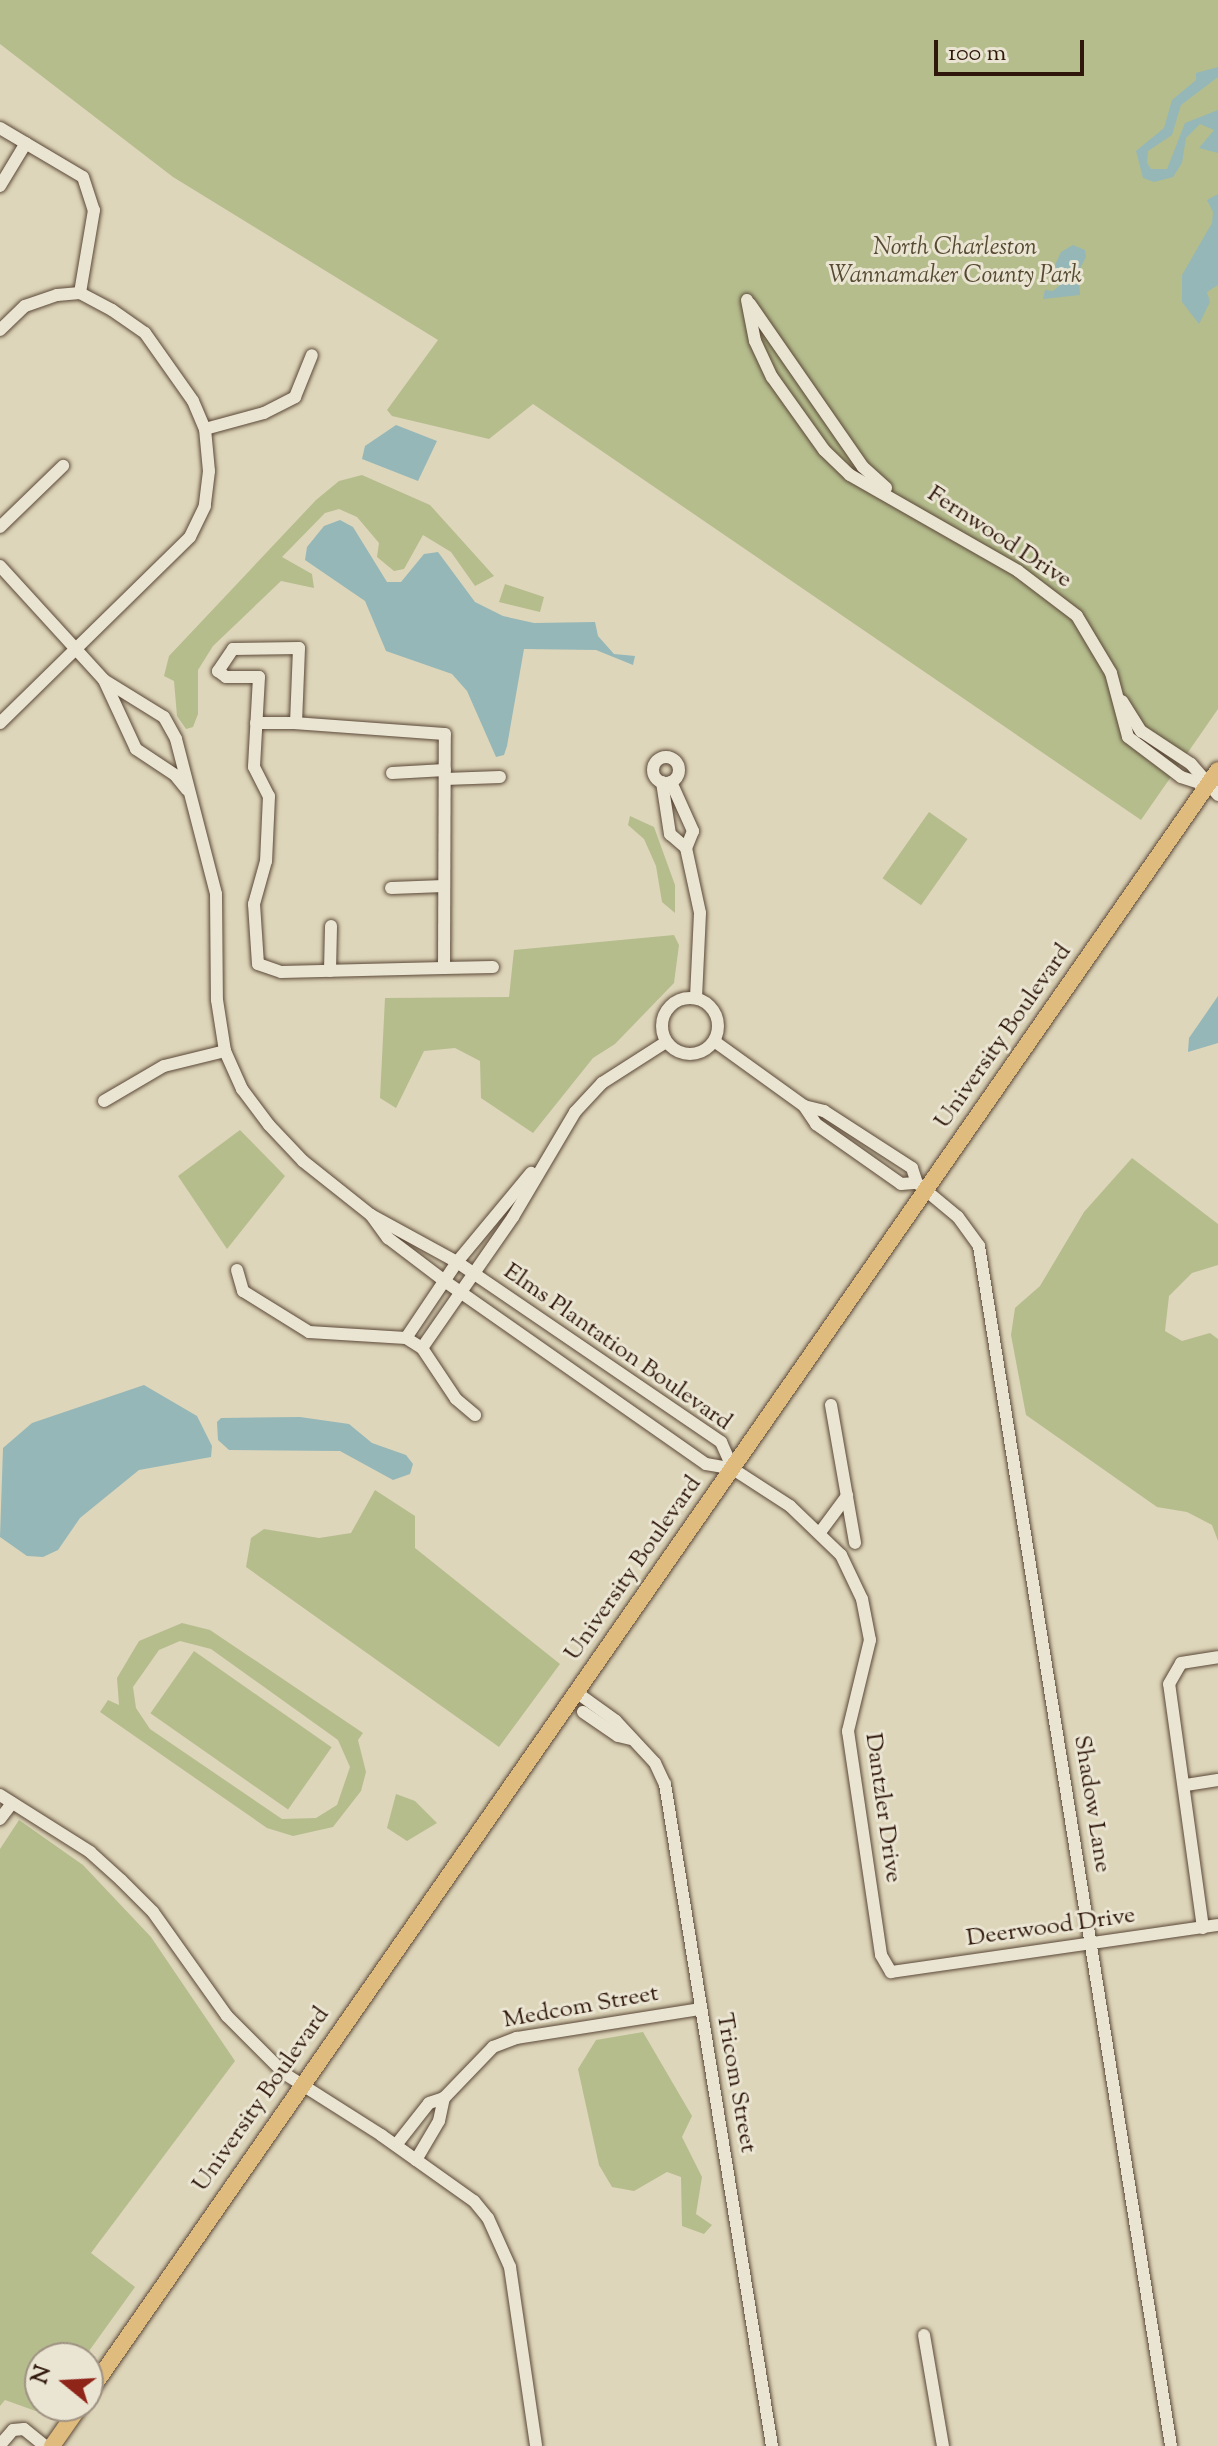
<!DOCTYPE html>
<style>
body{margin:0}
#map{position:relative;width:1218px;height:2446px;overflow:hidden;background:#ded6ba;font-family:"Sorts Mill Goudy",serif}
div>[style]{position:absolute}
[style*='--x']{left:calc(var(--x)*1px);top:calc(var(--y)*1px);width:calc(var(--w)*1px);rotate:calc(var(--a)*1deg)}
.green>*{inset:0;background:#b5bd8d;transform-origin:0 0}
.water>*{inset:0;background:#95b7b8}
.roads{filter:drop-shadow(0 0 2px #5b4837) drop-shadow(0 0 2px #5b4837)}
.minor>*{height:12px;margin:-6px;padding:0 6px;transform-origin:6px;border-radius:6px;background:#eae4d2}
.minor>.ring{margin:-6px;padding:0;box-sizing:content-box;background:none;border:12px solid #eae4d2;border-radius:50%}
.major>*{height:16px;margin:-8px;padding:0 8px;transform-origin:8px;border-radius:8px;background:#dfbb7d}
span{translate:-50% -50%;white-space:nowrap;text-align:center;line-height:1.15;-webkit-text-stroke:6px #eae4d2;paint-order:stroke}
.park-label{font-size:24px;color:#574a32;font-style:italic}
.street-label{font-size:24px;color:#2f180b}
.north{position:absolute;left:24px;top:2342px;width:80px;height:80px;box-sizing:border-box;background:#eae4d2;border:2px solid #9f9282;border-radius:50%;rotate:288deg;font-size:22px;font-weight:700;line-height:32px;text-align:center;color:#2f180b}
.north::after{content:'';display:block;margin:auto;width:28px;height:36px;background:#8f2418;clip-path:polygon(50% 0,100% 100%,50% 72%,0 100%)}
.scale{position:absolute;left:934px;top:40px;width:150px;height:36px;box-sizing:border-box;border:4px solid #2f180b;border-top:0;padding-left:10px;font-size:24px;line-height:28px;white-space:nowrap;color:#2f180b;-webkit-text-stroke:6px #eae4d2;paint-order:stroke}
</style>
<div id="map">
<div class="green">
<i style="clip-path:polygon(0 0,1218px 0,1218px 709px,1141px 820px,533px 404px,489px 439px,392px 416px,387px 410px,438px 340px,173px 177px,0 44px)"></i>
<i style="clip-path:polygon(362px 475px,430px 505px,494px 576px,475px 586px,451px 552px,423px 535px,404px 569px,394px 571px,377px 557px,379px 543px,357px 517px,339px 509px,325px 513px,282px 557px,312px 574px,314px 588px,281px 581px,213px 646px,198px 670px,198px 714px,193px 727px,186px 729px,177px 716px,174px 681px,164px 676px,169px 656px,316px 500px,339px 481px)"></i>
<i style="clip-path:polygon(505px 584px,544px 597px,540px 612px,499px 602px)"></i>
<i style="left:929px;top:812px;width:47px;height:81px;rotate:35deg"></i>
<i style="clip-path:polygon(630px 816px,654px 827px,675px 885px,675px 913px,662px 902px,656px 866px,644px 839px,628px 825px)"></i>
<i style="clip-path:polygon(674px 935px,679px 945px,674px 983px,615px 1044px,593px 1058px,533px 1133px,481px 1098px,480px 1061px,455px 1048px,424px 1051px,396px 1108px,380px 1098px,385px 998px,509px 997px,514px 950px)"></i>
<i style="clip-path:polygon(240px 1130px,285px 1176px,227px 1249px,178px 1176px)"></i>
<i style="clip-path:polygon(1132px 1158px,1218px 1224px,1218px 1265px,1192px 1273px,1169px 1296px,1165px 1331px,1182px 1341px,1210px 1333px,1218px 1339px,1218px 1541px,1212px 1525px,1187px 1512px,1157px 1507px,1026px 1415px,1011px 1335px,1015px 1308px,1040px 1286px,1084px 1212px)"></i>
<i style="clip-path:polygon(375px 1490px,415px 1516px,415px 1548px,560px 1664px,499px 1747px,246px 1567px,251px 1538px,264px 1529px,319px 1538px,351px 1533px)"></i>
<i style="clip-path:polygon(evenodd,182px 1623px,210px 1630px,363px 1733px,358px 1740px,366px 1772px,361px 1791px,333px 1827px,293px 1836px,267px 1828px,100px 1712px,108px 1700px,119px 1705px,117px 1678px,139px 1641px,182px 1623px,180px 1641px,211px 1649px,338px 1740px,350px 1767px,337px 1805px,316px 1818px,282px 1819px,150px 1729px,136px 1708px,133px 1687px,159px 1650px,180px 1641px)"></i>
<i style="left:194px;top:1651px;width:168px;height:76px;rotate:35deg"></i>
<i style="clip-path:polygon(396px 1794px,415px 1801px,437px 1823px,407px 1841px,387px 1828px)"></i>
<i style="clip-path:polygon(19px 1820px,83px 1865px,151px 1937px,235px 2061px,91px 2253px,135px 2287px,84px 2358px,40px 2358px,40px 2406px,50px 2406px,44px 2414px,5px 2400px,0 2406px,0 1849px)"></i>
<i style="clip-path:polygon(643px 2032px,692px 2116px,682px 2137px,702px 2177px,696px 2214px,712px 2225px,704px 2234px,682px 2226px,681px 2177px,667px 2172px,634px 2191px,612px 2187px,599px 2165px,578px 2069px,596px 2040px)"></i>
</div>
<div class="water">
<i style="clip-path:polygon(1218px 67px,1218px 77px,1181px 105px,1172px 135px,1148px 151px,1147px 163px,1151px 169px,1167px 169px,1185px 123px,1218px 110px,1218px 153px,1199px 148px,1214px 130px,1200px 124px,1186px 138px,1182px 163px,1173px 177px,1154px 182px,1143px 178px,1136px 151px,1164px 128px,1172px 100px,1196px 80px,1196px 73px)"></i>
<i style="clip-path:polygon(1218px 194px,1218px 285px,1207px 292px,1210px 302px,1199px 324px,1182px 302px,1182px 275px,1212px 223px,1213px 212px,1207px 200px)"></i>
<i style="clip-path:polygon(1073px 245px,1085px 250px,1086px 257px,1078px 272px,1080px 295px,1043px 299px,1045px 290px,1053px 291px,1061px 284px,1055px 265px,1061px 252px)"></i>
<i style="clip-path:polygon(396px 425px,437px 441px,418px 481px,362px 459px,365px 446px)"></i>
<i style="clip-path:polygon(340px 520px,353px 527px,387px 582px,401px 582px,424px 554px,438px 552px,475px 602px,503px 616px,534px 623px,595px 622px,598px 636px,614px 654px,635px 656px,633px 665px,596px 650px,524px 649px,507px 746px,504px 755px,496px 757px,467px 691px,452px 674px,386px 651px,365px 601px,305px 560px,307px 547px,324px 526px)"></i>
<i style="clip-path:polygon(1218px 996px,1218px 1043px,1188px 1052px,1189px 1038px)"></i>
<i style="clip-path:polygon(144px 1385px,197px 1416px,212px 1446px,211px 1457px,139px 1470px,80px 1518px,58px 1550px,43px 1557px,27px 1556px,0 1537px,3px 1448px,32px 1423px)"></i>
<i style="clip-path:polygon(300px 1417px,349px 1424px,372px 1443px,406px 1455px,413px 1464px,410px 1474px,393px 1480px,340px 1451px,229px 1450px,218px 1440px,217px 1422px,221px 1418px)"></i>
</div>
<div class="roads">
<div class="minor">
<i style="--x:0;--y:128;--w:96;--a:30.6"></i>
<i style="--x:83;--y:177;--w:35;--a:72"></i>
<i style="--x:94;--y:210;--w:84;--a:99.6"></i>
<i style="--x:0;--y:186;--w:50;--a:-58.8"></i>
<i style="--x:747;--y:300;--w:42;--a:79"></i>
<i style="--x:755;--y:341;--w:40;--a:65"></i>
<i style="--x:772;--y:377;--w:90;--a:54.5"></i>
<i style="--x:824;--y:450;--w:36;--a:44"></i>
<i style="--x:850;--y:475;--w:193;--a:29.7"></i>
<i style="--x:1018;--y:571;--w:74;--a:37.3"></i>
<i style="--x:1077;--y:616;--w:66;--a:59.2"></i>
<i style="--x:1111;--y:673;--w:66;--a:75.1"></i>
<i style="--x:1128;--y:737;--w:66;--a:37"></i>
<i style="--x:1181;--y:777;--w:28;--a:18"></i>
<i style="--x:750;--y:304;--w:198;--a:55.3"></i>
<i style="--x:863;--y:467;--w:31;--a:42"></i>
<i style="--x:0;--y:330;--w:35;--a:-44"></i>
<i style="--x:25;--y:306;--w:34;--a:-19"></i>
<i style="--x:57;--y:295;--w:23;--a:-5"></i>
<i style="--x:80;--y:293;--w:36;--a:28"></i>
<i style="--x:112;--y:310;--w:40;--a:34.9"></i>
<i style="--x:145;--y:333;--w:83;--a:54.8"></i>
<i style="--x:193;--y:401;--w:30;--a:67"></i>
<i style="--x:205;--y:429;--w:42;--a:84.6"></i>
<i style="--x:209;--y:471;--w:35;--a:97"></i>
<i style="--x:205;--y:506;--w:34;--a:116"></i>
<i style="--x:190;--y:537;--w:266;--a:135.6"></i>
<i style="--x:205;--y:429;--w:61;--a:-15.2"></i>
<i style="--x:264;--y:413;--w:35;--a:-27"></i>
<i style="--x:295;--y:397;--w:45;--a:-68"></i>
<i style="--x:0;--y:527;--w:88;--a:-44.1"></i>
<i style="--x:0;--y:566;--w:154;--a:47.6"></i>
<i style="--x:104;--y:680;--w:70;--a:31.7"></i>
<i style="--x:164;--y:717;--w:25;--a:61"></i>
<i style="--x:176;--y:739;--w:160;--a:75.5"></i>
<i style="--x:216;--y:894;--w:106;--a:89.5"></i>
<i style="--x:217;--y:1000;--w:52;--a:81.1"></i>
<i style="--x:225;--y:1051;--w:42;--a:65.9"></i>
<i style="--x:242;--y:1089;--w:45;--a:53.1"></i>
<i style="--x:269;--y:1125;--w:50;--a:46.6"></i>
<i style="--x:303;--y:1161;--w:87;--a:38.5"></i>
<i style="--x:371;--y:1215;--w:29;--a:54"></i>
<i style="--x:388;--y:1238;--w:73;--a:37.2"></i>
<i style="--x:446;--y:1282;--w:317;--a:35"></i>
<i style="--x:706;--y:1464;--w:27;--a:10"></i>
<i style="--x:733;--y:1469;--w:68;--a:33"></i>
<i style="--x:790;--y:1506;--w:71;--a:43.9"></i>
<i style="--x:841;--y:1555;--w:49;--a:64.5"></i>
<i style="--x:862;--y:1599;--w:42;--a:79"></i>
<i style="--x:870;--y:1640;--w:94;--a:103.6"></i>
<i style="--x:848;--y:1731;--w:226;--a:81.6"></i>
<i style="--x:881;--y:1955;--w:20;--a:60"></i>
<i style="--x:891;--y:1972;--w:330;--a:-8.2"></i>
<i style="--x:104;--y:680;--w:76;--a:65.1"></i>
<i style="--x:136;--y:749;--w:47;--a:33.7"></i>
<i style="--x:175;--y:775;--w:19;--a:51"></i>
<i style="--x:1122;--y:701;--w:36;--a:58"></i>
<i style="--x:1141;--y:731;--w:60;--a:33.4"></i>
<i style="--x:1191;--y:764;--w:41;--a:48.9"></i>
<i style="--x:256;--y:723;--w:40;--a:0"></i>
<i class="ring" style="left:653px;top:757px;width:14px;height:14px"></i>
<i style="--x:392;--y:773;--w:53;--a:-3.2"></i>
<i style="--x:445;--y:779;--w:55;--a:-2.1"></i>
<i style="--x:662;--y:782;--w:53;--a:81.3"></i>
<i style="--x:670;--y:834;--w:21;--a:41"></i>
<i style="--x:671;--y:782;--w:54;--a:65.8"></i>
<i style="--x:693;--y:831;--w:18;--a:112"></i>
<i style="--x:686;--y:848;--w:66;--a:77.8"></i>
<i style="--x:700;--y:913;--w:85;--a:92.7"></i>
<i style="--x:391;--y:888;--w:53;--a:-2.2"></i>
<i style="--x:444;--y:968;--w:234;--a:-89.8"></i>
<i style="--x:445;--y:734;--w:149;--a:-175.8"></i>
<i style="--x:296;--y:723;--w:75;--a:-87.7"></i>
<i style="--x:299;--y:648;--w:66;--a:179.1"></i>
<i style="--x:233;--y:649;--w:27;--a:124"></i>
<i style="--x:218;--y:671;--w:10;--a:37"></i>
<i style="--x:226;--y:677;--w:33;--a:0"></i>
<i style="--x:259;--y:677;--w:90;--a:93.2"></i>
<i style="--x:254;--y:767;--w:33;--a:63"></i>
<i style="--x:269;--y:796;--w:65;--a:92.6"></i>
<i style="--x:266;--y:861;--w:45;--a:105.6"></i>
<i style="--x:254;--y:904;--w:60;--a:86.2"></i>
<i style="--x:258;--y:964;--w:24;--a:19"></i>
<i style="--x:281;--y:972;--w:163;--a:-1.4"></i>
<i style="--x:444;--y:968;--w:49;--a:-1.2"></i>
<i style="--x:330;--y:971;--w:45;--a:-88.7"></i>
<i class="ring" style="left:662px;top:998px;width:44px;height:44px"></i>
<i style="--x:714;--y:1041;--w:111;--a:35.8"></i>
<i style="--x:804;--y:1106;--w:21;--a:14"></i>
<i style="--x:824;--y:1111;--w:105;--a:32.9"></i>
<i style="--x:912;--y:1168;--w:16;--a:72"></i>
<i style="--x:917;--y:1183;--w:53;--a:39.7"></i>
<i style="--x:958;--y:1217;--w:36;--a:54"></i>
<i style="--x:979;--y:1246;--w:1215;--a:80.91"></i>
<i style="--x:104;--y:1101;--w:69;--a:-30.3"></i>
<i style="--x:164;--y:1066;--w:63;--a:-13.8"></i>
<i style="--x:804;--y:1106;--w:22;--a:56"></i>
<i style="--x:816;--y:1124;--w:104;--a:35.2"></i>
<i style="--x:901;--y:1184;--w:16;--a:-4"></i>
<i style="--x:371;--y:1215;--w:98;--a:28.7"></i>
<i style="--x:457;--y:1262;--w:320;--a:34.3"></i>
<i style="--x:721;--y:1442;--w:30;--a:66"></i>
<i style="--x:237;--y:1270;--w:22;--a:74"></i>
<i style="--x:243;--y:1291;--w:78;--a:31.8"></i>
<i style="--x:309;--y:1332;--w:97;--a:3.5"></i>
<i style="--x:406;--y:1338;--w:19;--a:32"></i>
<i style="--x:422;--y:1348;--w:61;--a:56.3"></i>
<i style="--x:456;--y:1399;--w:25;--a:40"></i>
<i style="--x:406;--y:1338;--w:92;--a:-56.1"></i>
<i style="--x:457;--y:1262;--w:116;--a:-50.3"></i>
<i style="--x:422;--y:1348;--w:160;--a:-55.2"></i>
<i style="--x:513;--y:1217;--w:122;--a:-59.4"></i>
<i style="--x:575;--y:1112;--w:40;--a:-47"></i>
<i style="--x:602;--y:1083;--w:76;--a:-32.6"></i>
<i style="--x:831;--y:1405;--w:140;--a:80.1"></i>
<i style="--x:821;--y:1531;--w:44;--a:-53.4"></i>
<i style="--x:576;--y:1692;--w:49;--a:35.9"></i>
<i style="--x:616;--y:1721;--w:57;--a:47.1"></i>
<i style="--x:655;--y:1763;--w:23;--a:65"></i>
<i style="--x:665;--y:1784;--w:671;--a:80.82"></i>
<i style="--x:583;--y:1712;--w:42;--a:34.4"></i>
<i style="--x:618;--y:1736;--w:13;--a:13"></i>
<i style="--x:1186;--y:1785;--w:32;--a:-9"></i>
<i style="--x:0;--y:1795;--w:107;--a:32.3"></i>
<i style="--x:90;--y:1852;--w:42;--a:42.1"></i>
<i style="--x:121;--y:1880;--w:45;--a:45"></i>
<i style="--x:153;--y:1912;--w:128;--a:54.6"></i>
<i style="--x:227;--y:2016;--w:82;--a:45"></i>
<i style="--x:285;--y:2074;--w:114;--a:32.4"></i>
<i style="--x:381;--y:2135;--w:114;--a:35.4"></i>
<i style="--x:474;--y:2201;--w:22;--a:51"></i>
<i style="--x:488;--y:2218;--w:54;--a:65.8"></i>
<i style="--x:510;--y:2267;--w:181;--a:81.7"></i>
<i style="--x:0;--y:1819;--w:20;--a:-53"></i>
<i style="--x:1203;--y:1928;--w:246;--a:-97.9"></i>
<i style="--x:1169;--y:1684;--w:24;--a:-60"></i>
<i style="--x:1181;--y:1663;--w:37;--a:-9"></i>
<i style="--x:396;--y:2145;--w:53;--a:-51.8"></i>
<i style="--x:429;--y:2103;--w:16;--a:-18"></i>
<i style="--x:416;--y:2160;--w:45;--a:-59.5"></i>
<i style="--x:439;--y:2121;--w:24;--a:-78"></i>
<i style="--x:444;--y:2098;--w:71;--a:-46.1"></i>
<i style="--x:493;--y:2047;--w:26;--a:-21"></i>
<i style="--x:517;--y:2038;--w:185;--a:-9"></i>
<i style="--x:924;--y:2335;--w:113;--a:80.3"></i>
<i style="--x:0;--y:2445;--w:20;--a:-49"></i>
<i style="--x:13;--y:2430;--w:11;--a:-5"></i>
<i style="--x:24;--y:2429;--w:27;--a:39"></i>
</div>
<div class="major">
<i style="--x:88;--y:2394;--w:1978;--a:-55.17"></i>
<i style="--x:52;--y:2446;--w:49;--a:-55"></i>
</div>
</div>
<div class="park-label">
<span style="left:955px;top:263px">North Charleston<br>Wannamaker County Park</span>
</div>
<div class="street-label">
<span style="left:999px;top:538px;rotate:33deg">Fernwood Drive</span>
<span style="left:1004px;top:1037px;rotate:-55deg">University Boulevard</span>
<span style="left:617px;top:1348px;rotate:35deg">Elms Plantation Boulevard</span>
<span style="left:634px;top:1569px;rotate:-55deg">University Boulevard</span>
<span style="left:1091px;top:1804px;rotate:81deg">Shadow Lane</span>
<span style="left:882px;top:1808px;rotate:82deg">Dantzler Drive</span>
<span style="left:1051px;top:1928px;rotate:-8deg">Deerwood Drive</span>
<span style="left:581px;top:2008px;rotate:-10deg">Medcom Street</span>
<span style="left:735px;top:2083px;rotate:80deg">Tricom Street</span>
<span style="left:262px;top:2100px;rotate:-55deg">University Boulevard</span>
</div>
<div class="north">N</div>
<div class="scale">100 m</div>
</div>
